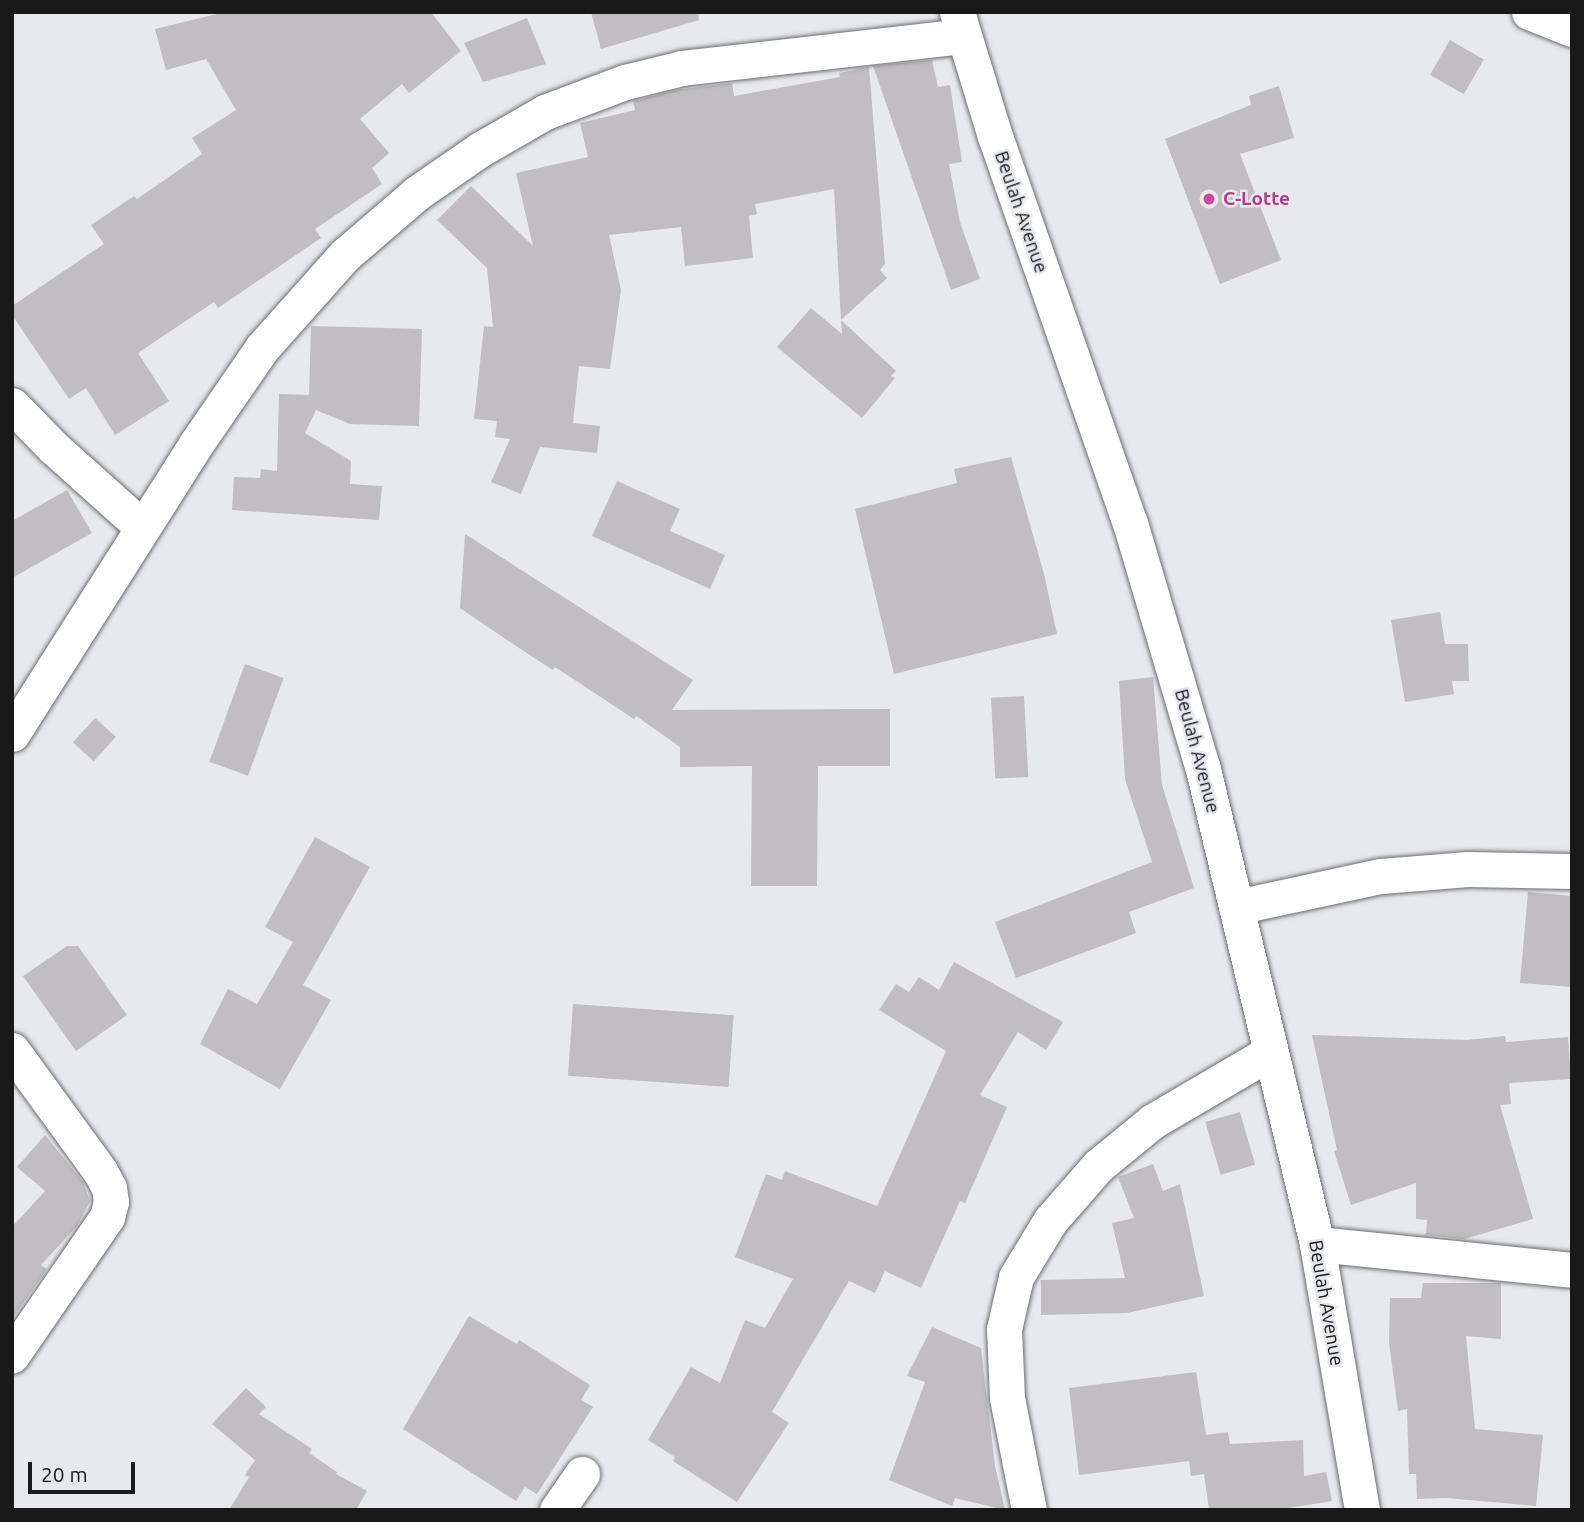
<!DOCTYPE html>
<style>
body{margin:0}
#map{position:relative;width:1584px;height:1522px;overflow:hidden;background:#e7e9ec;font-family:Ubuntu,sans-serif}
div>[style]{position:absolute}
[style*='--x']{left:calc(var(--x)*1px);top:calc(var(--y)*1px);width:calc(var(--w)*1px);rotate:calc(var(--a)*1deg)}
.building>*{inset:0;background:#c0bec0;transform-origin:0 0}
.roads{filter:drop-shadow(0 0 2px #6c6e70) drop-shadow(0 0 2px #6c6e70)}
.minor>*{height:35px;margin:-17.5px;padding:0 17.5px;transform-origin:17.5px;border-radius:17.5px;background:#fff}
.dots>*{width:19px;height:19px;translate:-50% -50%;box-sizing:border-box;border:4px solid #e7e9ec;border-radius:50%}
span{translate:-50% -50%;white-space:nowrap;text-align:center;line-height:1.15;-webkit-text-stroke:5px #e7e9ec;paint-order:stroke}
.hotel-label{font-size:19px;color:#b23c85;font-weight:700}
.left{translate:0 -50%;text-align:left}
.street-label{font-size:19px;color:#19191a}
.frame{position:absolute;inset:0;border:14px solid #19191a;pointer-events:none}
.scale{position:absolute;left:28px;top:1462px;width:107px;height:32px;box-sizing:border-box;border:4px solid #19191a;border-top:0;padding-left:9px;font-size:21px;line-height:24px;white-space:nowrap;color:#19191a;-webkit-text-stroke:5px #e7e9ec;paint-order:stroke}
</style>
<div id="map">
<div class="building">
<i style="clip-path:polygon(225px 12px,431px 12px,461px 51px,409px 93px,402px 84px,360px 119px,389px 153px,372px 168px,382px 184px,315px 229px,321px 238px,218px 308px,214px 302px,138px 353px,169px 401px,115px 435px,86px 388px,69px 399px,12px 315px,12px 306px,104px 244px,91px 225px,134px 196px,137px 199px,202px 154px,192px 138px,236px 110px,206px 59px,166px 70px,155px 29px)"></i>
<i style="clip-path:polygon(591px 12px,698px 12px,699px 20px,601px 49px)"></i>
<i style="clip-path:polygon(527px 18px,546px 64px,483px 82px,464px 43px)"></i>
<i style="left:1450px;top:40px;width:39px;height:40px;rotate:30deg"></i>
<i style="clip-path:polygon(932px 60px,938px 87px,950px 85px,962px 162px,949px 164px,960px 222px,980px 279px,951px 290px,873px 66px)"></i>
<i style="clip-path:polygon(869px 67px,885px 264px,880px 270px,887px 278px,841px 320px,834px 189px,755px 204px,757px 214px,749px 216px,753px 258px,685px 266px,681px 227px,609px 235px,621px 290px,610px 369px,579px 366px,573px 423px,600px 426px,597px 453px,540px 447px,521px 494px,491px 482px,510px 439px,495px 437px,497px 421px,474px 419px,484px 326px,493px 327px,487px 268px,437px 220px,471px 186px,533px 246px,516px 173px,588px 157px,580px 123px,635px 110px,633px 101px,676px 90px,732px 83px,734px 96px,840px 77px,839px 73px)"></i>
<i style="clip-path:polygon(1279px 86px,1294px 138px,1240px 154px,1281px 260px,1220px 284px,1165px 139px,1251px 105px,1249px 96px)"></i>
<i style="clip-path:polygon(811px 308px,842px 334px,841px 320px,896px 371px,891px 376px,895px 378px,862px 418px,777px 347px)"></i>
<i style="clip-path:polygon(311px 326px,422px 329px,419px 426px,350px 424px,316px 410px,305px 433px,351px 461px,350px 484px,382px 486px,379px 520px,232px 510px,234px 477px,260px 478px,261px 469px,277px 471px,279px 394px,309px 395px)"></i>
<i style="clip-path:polygon(1011px 457px,1044px 574px,1057px 634px,894px 674px,855px 509px,957px 483px,954px 469px)"></i>
<i style="clip-path:polygon(617px 481px,680px 509px,670px 531px,725px 555px,710px 589px,592px 536px)"></i>
<i style="clip-path:polygon(67px 490px,92px 533px,12px 578px,12px 521px)"></i>
<i style="clip-path:polygon(465px 534px,693px 680px,672px 710px,890px 709px,890px 766px,818px 766px,817px 886px,751px 886px,752px 766px,680px 767px,680px 747px,636px 716px,634px 719px,555px 667px,553px 670px,519px 648px,460px 608px)"></i>
<i style="clip-path:polygon(1440px 612px,1445px 644px,1468px 644px,1469px 681px,1452px 681px,1454px 694px,1405px 702px,1391px 620px)"></i>
<i style="left:245px;top:664px;width:41px;height:104px;rotate:20deg"></i>
<i style="clip-path:polygon(1153px 677px,1162px 785px,1194px 888px,1129px 912px,1136px 933px,1016px 978px,995px 922px,1152px 862px,1125px 779px,1119px 681px)"></i>
<i style="left:1024px;top:696px;width:81px;height:33px;rotate:87deg"></i>
<i style="left:95px;top:718px;width:28px;height:33px;rotate:42deg"></i>
<i style="clip-path:polygon(315px 837px,370px 867px,303px 985px,331px 1000px,280px 1089px,200px 1044px,228px 989px,257px 1004px,293px 942px,265px 927px)"></i>
<i style="clip-path:polygon(1528px 892px,1572px 896px,1572px 987px,1520px 983px)"></i>
<i style="clip-path:polygon(67px 946px,78px 946px,127px 1015px,76px 1051px,23px 976px)"></i>
<i style="clip-path:polygon(954px 962px,1063px 1022px,1046px 1050px,1018px 1032px,980px 1095px,1007px 1107px,965px 1203px,960px 1201px,921px 1288px,885px 1271px,875px 1293px,849px 1281px,772px 1412px,789px 1423px,737px 1502px,673px 1461px,675px 1457px,648px 1440px,691px 1367px,720px 1383px,745px 1320px,765px 1328px,793px 1279px,735px 1257px,766px 1174px,782px 1180px,785px 1171px,877px 1206px,946px 1051px,879px 1010px,896px 984px,909px 992px,919px 977px,939px 990px)"></i>
<i style="left:573px;top:1004px;width:161px;height:72px;rotate:4deg"></i>
<i style="clip-path:polygon(1312px 1035px,1467px 1040px,1505px 1036px,1506px 1042px,1568px 1037px,1571px 1079px,1509px 1083px,1511px 1104px,1500px 1105px,1533px 1219px,1464px 1239px,1426px 1235px,1427px 1220px,1416px 1219px,1416px 1183px,1351px 1205px,1334px 1151px,1337px 1150px)"></i>
<i style="left:1240px;top:1112px;width:55px;height:36px;rotate:74deg"></i>
<i style="clip-path:polygon(45px 1135px,83px 1182px,90px 1201px,77px 1226px,41px 1265px,47px 1269px,12px 1319px,12px 1227px,45px 1191px,17px 1167px)"></i>
<i style="clip-path:polygon(1153px 1164px,1163px 1191px,1180px 1184px,1204px 1296px,1127px 1313px,1041px 1315px,1041px 1280px,1125px 1278px,1112px 1223px,1134px 1218px,1118px 1177px)"></i>
<i style="clip-path:polygon(1423px 1283px,1501px 1283px,1501px 1339px,1466px 1336px,1475px 1429px,1543px 1435px,1536px 1506px,1446px 1498px,1417px 1499px,1416px 1474px,1409px 1474px,1407px 1409px,1398px 1411px,1389px 1342px,1390px 1298px,1421px 1298px)"></i>
<i style="clip-path:polygon(469px 1316px,517px 1344px,519px 1340px,590px 1385px,581px 1400px,593px 1407px,537px 1494px,525px 1487px,516px 1501px,403px 1429px)"></i>
<i style="clip-path:polygon(932px 1327px,981px 1348px,995px 1466px,1005px 1510px,955px 1498px,952px 1506px,889px 1480px,925px 1382px,907px 1376px)"></i>
<i style="clip-path:polygon(1196px 1372px,1206px 1435px,1228px 1432px,1230px 1444px,1303px 1440px,1304px 1476px,1326px 1472px,1332px 1501px,1276px 1510px,1209px 1510px,1204px 1474px,1191px 1476px,1189px 1461px,1079px 1475px,1069px 1388px)"></i>
<i style="clip-path:polygon(246px 1388px,266px 1407px,259px 1414px,312px 1449px,309px 1453px,337px 1472px,336px 1474px,367px 1491px,356px 1510px,229px 1510px,249px 1477px,245px 1475px,255px 1460px,212px 1424px)"></i>
</div>
<div class="roads">
<div class="minor">
<i style="--x:957;--y:12;--w:130;--a:73"></i>
<i style="--x:995;--y:136;--w:410;--a:70.8"></i>
<i style="--x:1130;--y:523;--w:257;--a:73.5"></i>
<i style="--x:1203;--y:769;--w:488;--a:76.5"></i>
<i style="--x:1317;--y:1244;--w:270;--a:80.4"></i>
<i style="--x:1529;--y:12;--w:46;--a:21.6"></i>
<i style="--x:12;--y:405;--w:60;--a:45.7"></i>
<i style="--x:54;--y:448;--w:118;--a:41.9"></i>
<i style="--x:12;--y:734;--w:343;--a:-57.6"></i>
<i style="--x:196;--y:444;--w:116;--a:-55.5"></i>
<i style="--x:262;--y:348;--w:125;--a:-48.3"></i>
<i style="--x:345;--y:255;--w:95;--a:-40.7"></i>
<i style="--x:417;--y:193;--w:75;--a:-34.7"></i>
<i style="--x:479;--y:150;--w:76;--a:-29.9"></i>
<i style="--x:545;--y:112;--w:85;--a:-20.6"></i>
<i style="--x:625;--y:82;--w:59;--a:-13.8"></i>
<i style="--x:682;--y:68;--w:282;--a:-6.5"></i>
<i style="--x:1236;--y:907;--w:148;--a:-12.1"></i>
<i style="--x:1381;--y:876;--w:87;--a:-4.6"></i>
<i style="--x:1468;--y:869;--w:104;--a:1.1"></i>
<i style="--x:12;--y:1050;--w:150;--a:54"></i>
<i style="--x:100;--y:1171;--w:19;--a:62"></i>
<i style="--x:109;--y:1188;--w:14;--a:82"></i>
<i style="--x:111;--y:1202;--w:16;--a:105"></i>
<i style="--x:107;--y:1217;--w:168;--a:124.5"></i>
<i style="--x:1317;--y:1244;--w:256;--a:5.8"></i>
<i style="--x:557;--y:1510;--w:44;--a:-55.2"></i>
<i style="--x:1029;--y:1510;--w:114;--a:-101.1"></i>
<i style="--x:1007;--y:1398;--w:69;--a:-92.5"></i>
<i style="--x:1004;--y:1329;--w:53;--a:-77"></i>
<i style="--x:1016;--y:1277;--w:66;--a:-58.7"></i>
<i style="--x:1050;--y:1221;--w:73;--a:-48.9"></i>
<i style="--x:1098;--y:1166;--w:71;--a:-39.3"></i>
<i style="--x:1153;--y:1121;--w:134;--a:-30.4"></i>
</div>
</div>
<div class="dots">
<i style="left:1209px;top:199px;background:#d1479c"></i>
</div>
<div class="hotel-label">
<span class="left" style="left:1223px;top:199px">C-Lotte</span>
</div>
<div class="street-label">
<span style="left:1021px;top:212px;rotate:71deg">Beulah Avenue</span>
<span style="left:1197px;top:751px;rotate:75deg">Beulah Avenue</span>
<span style="left:1326px;top:1303px;rotate:80deg">Beulah Avenue</span>
</div>
<div class="frame"></div>
<div class="scale">20 m</div>
</div>
